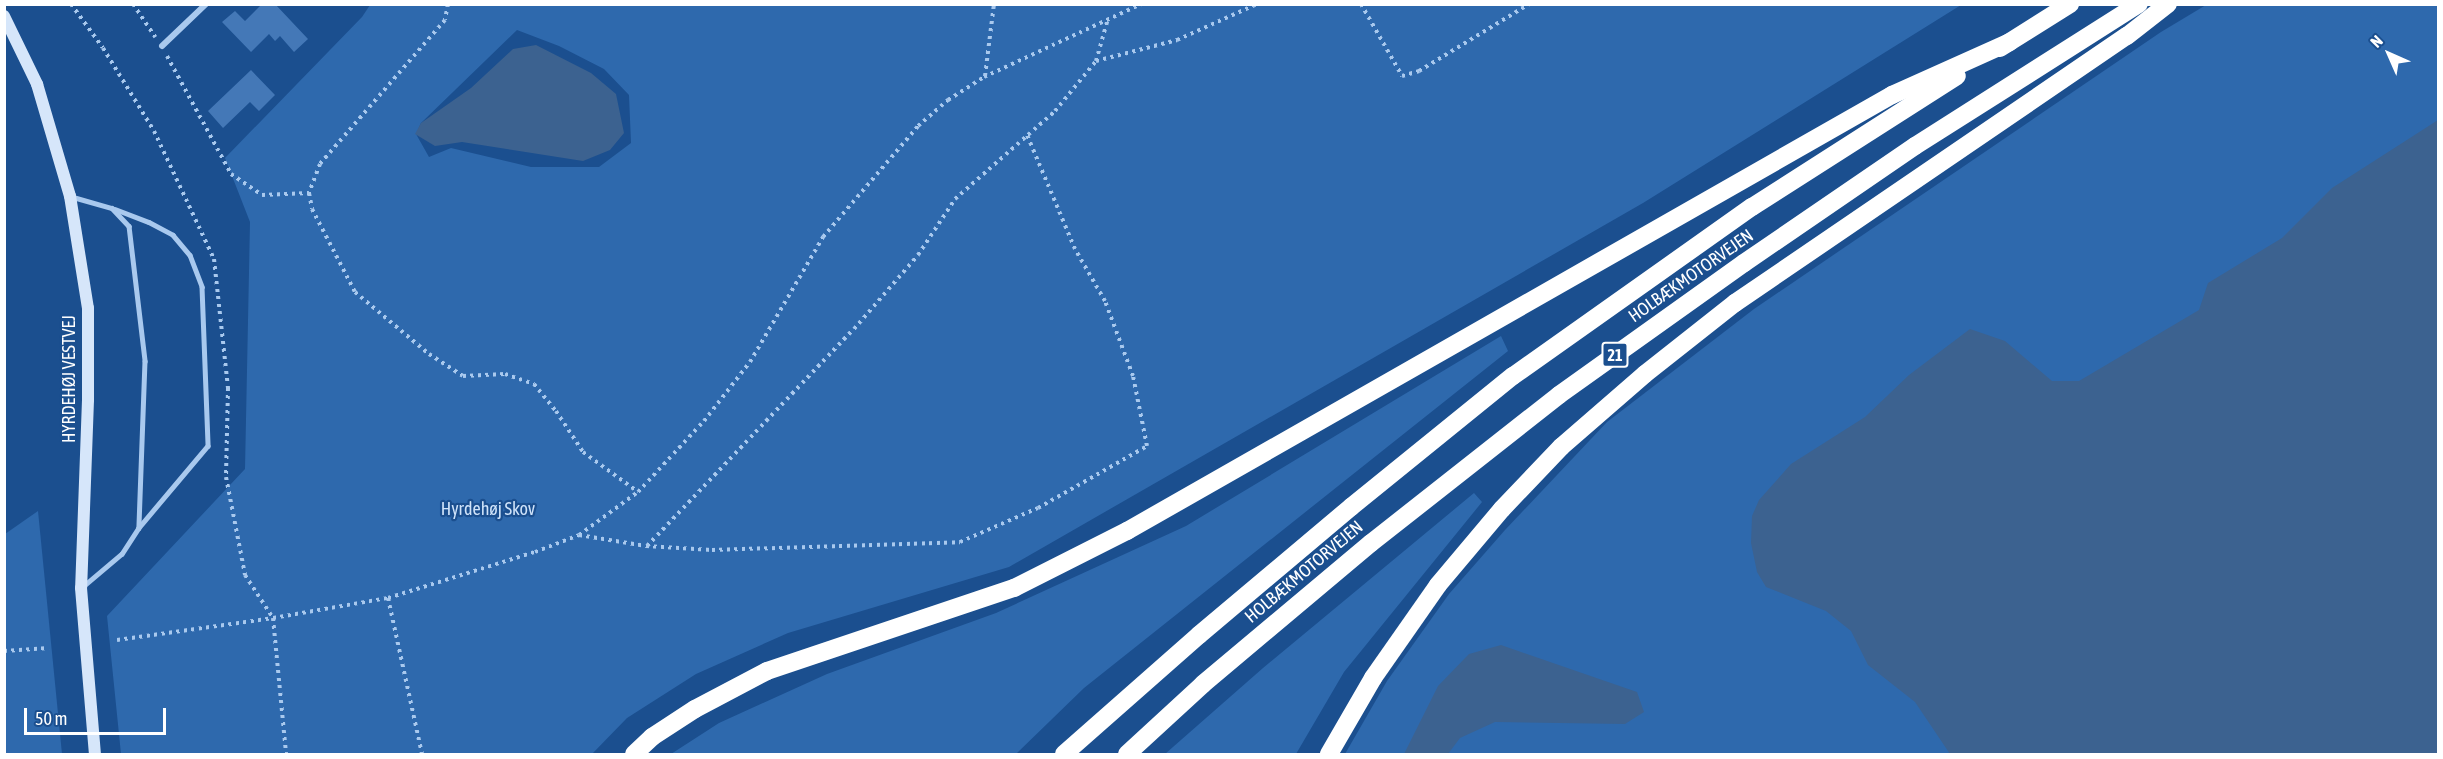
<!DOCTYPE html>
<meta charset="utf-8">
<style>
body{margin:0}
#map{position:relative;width:2443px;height:759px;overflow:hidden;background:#1b4f8f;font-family:"Asap Condensed",sans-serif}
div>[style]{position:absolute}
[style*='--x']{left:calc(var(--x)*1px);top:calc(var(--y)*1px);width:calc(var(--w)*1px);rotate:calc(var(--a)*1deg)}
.green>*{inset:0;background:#2e69ad}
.water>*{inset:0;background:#3c6290}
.building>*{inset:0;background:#4478b7}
.path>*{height:4px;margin-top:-2px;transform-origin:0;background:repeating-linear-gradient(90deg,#a9c9ee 0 3px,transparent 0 7.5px)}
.lane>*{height:4.5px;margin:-2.25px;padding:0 2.25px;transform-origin:2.25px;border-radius:2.25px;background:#a9c9ee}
.street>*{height:6px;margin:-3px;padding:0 3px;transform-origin:3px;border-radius:3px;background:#a9c9ee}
.secondary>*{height:12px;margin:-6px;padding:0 6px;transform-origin:6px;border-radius:6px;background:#d6e6fa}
.highway>*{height:18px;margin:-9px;padding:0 9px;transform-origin:9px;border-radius:9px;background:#fff}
span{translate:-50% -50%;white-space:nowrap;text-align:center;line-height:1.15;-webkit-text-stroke:4.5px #1b4f8f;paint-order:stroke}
.shield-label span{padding:2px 4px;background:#1b4f8f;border:2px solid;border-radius:4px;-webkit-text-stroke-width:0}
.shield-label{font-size:16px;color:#fff;font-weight:700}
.street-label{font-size:18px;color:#fff}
.park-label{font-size:18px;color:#cfe3fa}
.frame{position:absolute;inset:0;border:6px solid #fff;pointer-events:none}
.north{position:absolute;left:2359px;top:24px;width:60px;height:60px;-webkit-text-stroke:4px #1b4f8f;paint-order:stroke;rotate:315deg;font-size:16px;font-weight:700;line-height:24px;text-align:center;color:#fff}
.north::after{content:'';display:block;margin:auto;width:21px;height:27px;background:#fff;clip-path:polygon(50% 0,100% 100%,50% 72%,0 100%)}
.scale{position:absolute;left:24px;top:708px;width:142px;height:27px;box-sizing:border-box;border:3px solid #fff;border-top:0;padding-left:8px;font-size:18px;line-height:21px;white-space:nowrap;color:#fff;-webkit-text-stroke:4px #1b4f8f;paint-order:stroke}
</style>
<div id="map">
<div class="green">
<i style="clip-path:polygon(evenodd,370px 5px,1961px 5px,1643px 203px,1009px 567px,788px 633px,696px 674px,627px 718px,592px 754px,121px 754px,107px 616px,245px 469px,250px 222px,225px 158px,362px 17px,370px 5px,517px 30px,559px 46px,604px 69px,629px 95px,631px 143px,599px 167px,531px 167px,451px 148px,429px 157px,416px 134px,421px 123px,517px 30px)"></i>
<i style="clip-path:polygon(2206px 5px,2438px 5px,2438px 754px,1345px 754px,1387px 681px,1449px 594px,1505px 530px,1607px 422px,1754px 309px,2161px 32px)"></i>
<i style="clip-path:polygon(1501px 336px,1508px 351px,1084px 688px,1016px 754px,671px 754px,719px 723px,827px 674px,996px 613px,1186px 526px)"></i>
<i style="clip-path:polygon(1474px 493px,1482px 502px,1344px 672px,1296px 754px,1165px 754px,1263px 668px)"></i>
<i style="clip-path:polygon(38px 511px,62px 754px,5px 754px,5px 534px)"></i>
</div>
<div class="water">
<i style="clip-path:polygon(536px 45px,591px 73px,616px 94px,624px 133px,610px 150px,583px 161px,462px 142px,435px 146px,415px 134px,421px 123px,471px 88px,513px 49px)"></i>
<i style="clip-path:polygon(2438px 120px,2437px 754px,1950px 754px,1915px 702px,1868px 665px,1851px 631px,1826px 611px,1766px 587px,1757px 572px,1751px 543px,1752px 516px,1759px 500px,1791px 464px,1865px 417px,1909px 375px,1970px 329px,2005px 341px,2052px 381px,2079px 381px,2199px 310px,2208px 283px,2282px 238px,2332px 188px)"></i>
<i style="clip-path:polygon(1501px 645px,1637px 692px,1644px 712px,1625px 724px,1495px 722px,1460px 738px,1448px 754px,1404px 754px,1438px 686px,1469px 654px)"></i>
</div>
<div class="building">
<i style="clip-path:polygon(262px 4px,275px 4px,308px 39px,294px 52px,280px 36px,275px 41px,269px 34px,251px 52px,222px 22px,235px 11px,245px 21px)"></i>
<i style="clip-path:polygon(251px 70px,275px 95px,259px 111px,250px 102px,223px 128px,208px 111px)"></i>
</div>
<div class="path">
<i style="--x:71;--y:4;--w:54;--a:54"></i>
<i style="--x:103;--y:48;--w:97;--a:58.4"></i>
<i style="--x:154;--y:131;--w:141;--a:64.9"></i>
<i style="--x:214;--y:259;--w:130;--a:83.8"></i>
<i style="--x:228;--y:388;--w:89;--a:91.3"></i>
<i style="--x:226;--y:477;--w:100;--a:79"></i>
<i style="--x:245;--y:575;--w:51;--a:56.9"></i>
<i style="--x:273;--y:618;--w:137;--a:84.5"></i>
<i style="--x:133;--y:4;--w:40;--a:56"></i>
<i style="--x:448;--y:4;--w:16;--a:101"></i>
<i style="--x:445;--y:20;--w:191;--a:131"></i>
<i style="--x:320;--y:164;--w:31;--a:111"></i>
<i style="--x:309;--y:193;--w:16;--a:79"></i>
<i style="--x:312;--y:209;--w:93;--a:62.6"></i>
<i style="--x:355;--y:292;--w:97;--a:40"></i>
<i style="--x:429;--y:354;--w:40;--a:32.9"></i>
<i style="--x:463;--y:376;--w:42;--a:-2.7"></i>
<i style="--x:505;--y:374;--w:31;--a:19"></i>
<i style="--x:534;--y:384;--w:35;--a:51"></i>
<i style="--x:556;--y:411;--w:49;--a:56.6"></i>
<i style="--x:583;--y:452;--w:68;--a:36"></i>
<i style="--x:1361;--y:4;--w:83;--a:60.3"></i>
<i style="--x:1402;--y:76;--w:18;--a:-16"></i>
<i style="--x:1419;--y:71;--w:129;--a:-31.3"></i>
<i style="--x:167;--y:56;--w:134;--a:61.5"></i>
<i style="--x:231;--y:174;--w:37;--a:34"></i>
<i style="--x:262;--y:195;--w:47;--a:-2.4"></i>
<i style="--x:1096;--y:61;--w:41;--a:-74.2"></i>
<i style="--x:985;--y:76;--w:73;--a:-82.9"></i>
<i style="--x:579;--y:535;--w:68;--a:9.3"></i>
<i style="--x:646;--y:546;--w:66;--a:3.5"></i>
<i style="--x:712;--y:550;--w:248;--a:-1.8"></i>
<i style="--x:960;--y:542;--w:85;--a:-23.6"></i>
<i style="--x:1038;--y:508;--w:125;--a:-29.6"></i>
<i style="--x:1147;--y:446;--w:71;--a:-101.3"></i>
<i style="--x:1133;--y:376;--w:80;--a:-110.5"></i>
<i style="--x:1105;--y:301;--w:60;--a:-120"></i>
<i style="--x:1075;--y:249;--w:124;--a:-112.8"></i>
<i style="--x:647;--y:546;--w:300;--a:-46.4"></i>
<i style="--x:854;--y:329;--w:98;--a:-49.1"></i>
<i style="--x:918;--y:255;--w:67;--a:-56.5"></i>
<i style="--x:955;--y:199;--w:133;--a:-41.3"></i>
<i style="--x:1055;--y:111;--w:65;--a:-50.6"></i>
<i style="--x:1096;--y:61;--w:84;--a:-14.5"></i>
<i style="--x:1177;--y:40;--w:88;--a:-24.2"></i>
<i style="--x:388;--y:598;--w:160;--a:77.7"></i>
<i style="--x:117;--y:640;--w:158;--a:-8"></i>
<i style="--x:273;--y:618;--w:117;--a:-9.9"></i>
<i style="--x:388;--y:598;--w:154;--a:-17.4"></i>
<i style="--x:535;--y:552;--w:47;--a:-21.1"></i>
<i style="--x:579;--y:535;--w:73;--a:-36.1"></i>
<i style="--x:638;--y:492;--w:97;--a:-47.1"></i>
<i style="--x:704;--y:421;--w:75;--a:-52.1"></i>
<i style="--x:750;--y:362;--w:145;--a:-59.7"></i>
<i style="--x:823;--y:237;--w:146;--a:-49.4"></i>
<i style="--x:918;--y:126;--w:40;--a:-41"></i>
<i style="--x:948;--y:100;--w:43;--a:-32.6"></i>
<i style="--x:984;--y:77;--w:173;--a:-24.9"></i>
<i style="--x:4;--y:651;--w:45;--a:-3.8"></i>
</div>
<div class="lane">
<i style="--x:73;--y:197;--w:41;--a:15.8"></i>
<i style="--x:112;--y:208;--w:25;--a:47"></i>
<i style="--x:129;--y:226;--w:136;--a:83.2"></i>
<i style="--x:145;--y:361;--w:167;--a:92.1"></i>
<i style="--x:139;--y:528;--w:31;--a:123"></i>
<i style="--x:122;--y:554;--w:51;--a:139.8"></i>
<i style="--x:115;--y:209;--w:36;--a:21"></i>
<i style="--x:149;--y:222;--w:27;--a:28"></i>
<i style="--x:173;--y:235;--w:26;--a:50"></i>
<i style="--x:190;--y:255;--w:34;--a:69"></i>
<i style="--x:202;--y:287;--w:159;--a:87.8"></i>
<i style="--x:208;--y:446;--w:107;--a:130.1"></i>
</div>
<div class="street">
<i style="--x:162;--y:46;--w:61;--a:-43.7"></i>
</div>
<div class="secondary">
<i style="--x:4;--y:16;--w:76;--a:64.1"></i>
<i style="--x:37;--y:84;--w:117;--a:73.6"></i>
<i style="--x:70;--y:196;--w:113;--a:80.9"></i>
<i style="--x:88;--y:308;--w:92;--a:90"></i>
<i style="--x:88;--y:400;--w:188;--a:92.1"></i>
<i style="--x:81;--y:588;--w:167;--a:85.2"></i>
</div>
<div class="highway">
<i style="--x:2000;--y:48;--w:83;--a:-32.2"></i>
<i style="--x:634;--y:754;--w:25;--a:-43"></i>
<i style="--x:652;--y:737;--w:51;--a:-33.1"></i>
<i style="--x:695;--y:709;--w:81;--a:-27.8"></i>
<i style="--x:767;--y:671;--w:261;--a:-18.6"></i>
<i style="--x:1014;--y:588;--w:127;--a:-26.8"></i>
<i style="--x:1127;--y:531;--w:881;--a:-29.68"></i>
<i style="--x:1892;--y:95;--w:129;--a:-24.2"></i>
<i style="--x:1064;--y:754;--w:180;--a:-41.4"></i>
<i style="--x:1199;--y:635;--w:199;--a:-40.1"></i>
<i style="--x:1351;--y:507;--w:208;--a:-39"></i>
<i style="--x:1513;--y:376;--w:293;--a:-35.3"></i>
<i style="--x:1752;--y:207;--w:243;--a:-32.6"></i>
<i style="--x:1127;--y:754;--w:103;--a:-42.6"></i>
<i style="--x:1203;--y:684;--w:219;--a:-40"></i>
<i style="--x:1371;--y:543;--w:239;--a:-38.2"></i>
<i style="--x:1559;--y:395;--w:227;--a:-35.5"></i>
<i style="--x:1744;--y:263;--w:207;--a:-34.4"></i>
<i style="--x:1915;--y:146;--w:265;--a:-32.4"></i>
<i style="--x:1329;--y:754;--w:88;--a:-59.9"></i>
<i style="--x:1373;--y:678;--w:113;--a:-55"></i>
<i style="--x:1438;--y:585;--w:99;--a:-49.9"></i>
<i style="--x:1502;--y:509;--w:86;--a:-46.4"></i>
<i style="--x:1561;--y:447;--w:111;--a:-41"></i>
<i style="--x:1645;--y:374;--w:115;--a:-38.3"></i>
<i style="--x:1735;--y:303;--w:474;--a:-34.3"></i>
<i style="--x:2127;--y:36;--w:52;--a:-38"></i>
</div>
<div class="shield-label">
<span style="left:1615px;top:355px">21</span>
</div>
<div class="street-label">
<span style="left:1691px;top:276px;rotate:-35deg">HOLBÆKMOTORVEJEN</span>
<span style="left:69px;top:379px;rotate:-90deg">HYRDEHØJ VESTVEJ</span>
<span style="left:1304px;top:572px;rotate:-40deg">HOLBÆKMOTORVEJEN</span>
</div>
<div class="park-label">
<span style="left:488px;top:509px">Hyrdehøj Skov</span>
</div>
<div class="frame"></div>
<div class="north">N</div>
<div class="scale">50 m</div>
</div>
